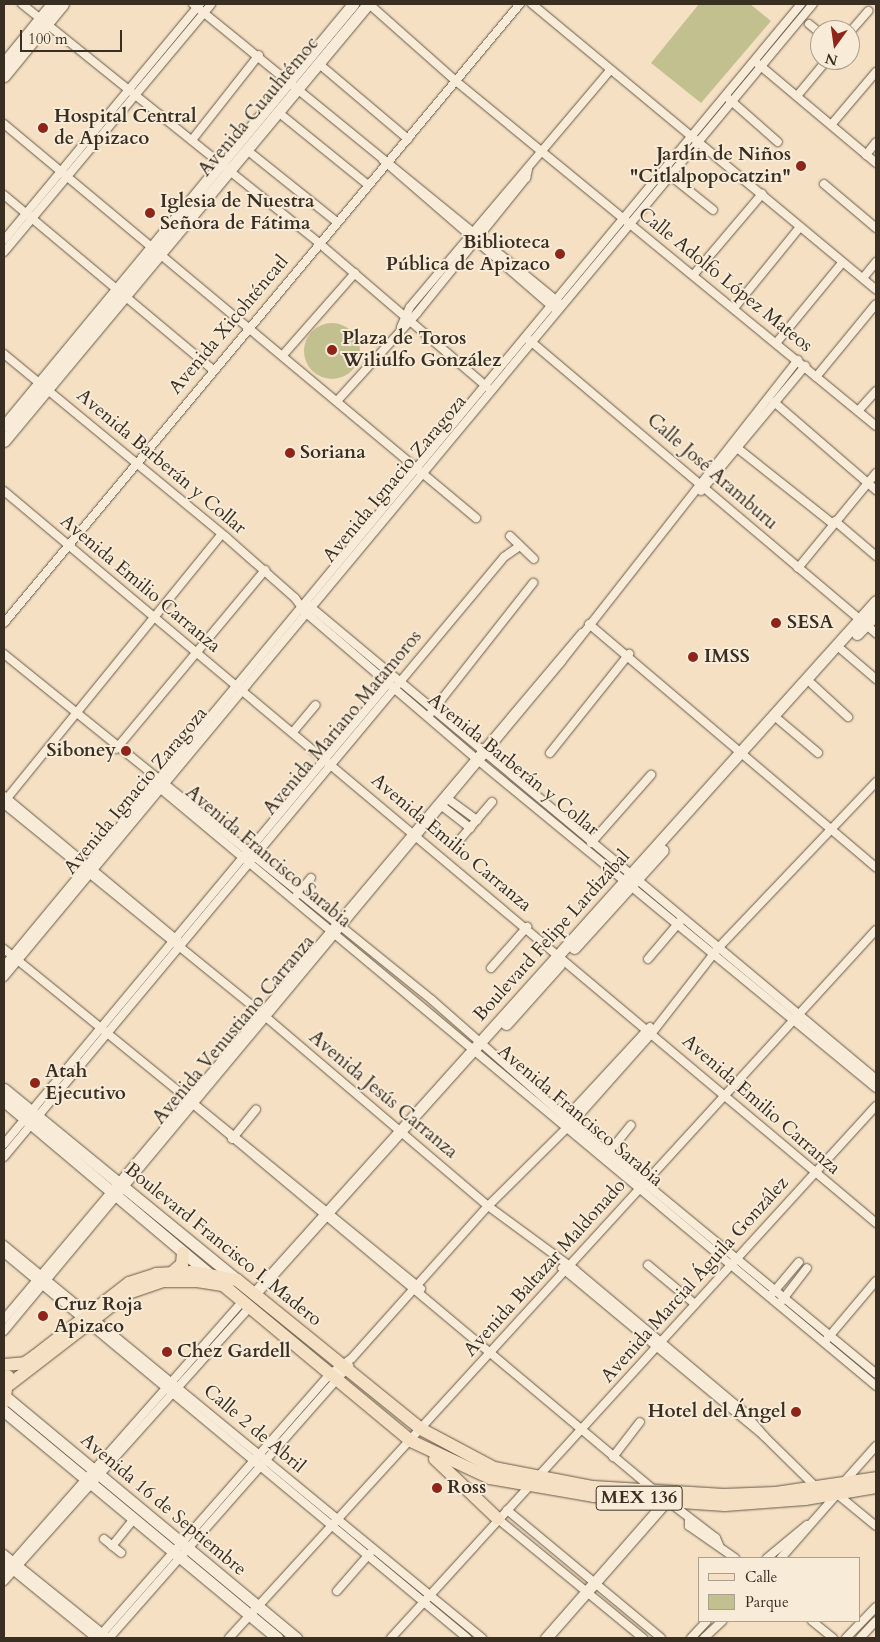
<!DOCTYPE html>
<meta charset="utf-8">
<style>
body{margin:0}
#map{position:relative;width:880px;height:1642px;overflow:hidden;background:#f5e0c3;font-family:Cardo,serif}
div>[style]{position:absolute}
[style*='--x']{left:calc(var(--x)*1px);top:calc(var(--y)*1px);width:calc(var(--w)*1px);rotate:calc(var(--a)*1deg)}
.green>*{inset:0;background:#c3c08f}
.round{border-radius:50%}
.roads{filter:drop-shadow(0 0 1px #675a4a) drop-shadow(0 0 1px #675a4a)}
.street>*{height:8px;margin:-4px;padding:0 4px;transform-origin:4px;border-radius:4px;background:#f8ebd8}
.secondary>*{height:11px;margin:-5.5px;padding:0 5.5px;transform-origin:5.5px;border-radius:5.5px;background:#f8ebd8}
.primary>*{height:12px;margin:-6px;padding:0 6px;transform-origin:6px;border-radius:6px;background:#f5e0c3}
.dots>*{width:14px;height:14px;translate:-50% -50%;box-sizing:border-box;border:2px solid #f8ebd8;border-radius:50%}
span{translate:-50% -50%;white-space:nowrap;text-align:center;line-height:1.15;-webkit-text-stroke:4px #f8ebd8;paint-order:stroke}
.shield-label span{padding:1px 4px;background:#f8ebd8;border:1px solid;border-radius:4px;-webkit-text-stroke-width:0}
.shield-label{font-size:18px;color:#382e21;font-weight:700}
.street-label{font-size:19px;color:#382e21}
.poi-label{font-size:19px;color:#382e21;font-weight:700}
.left{translate:0 -50%;text-align:left}
.right{translate:-100% -50%;text-align:right}
.frame{position:absolute;inset:0;border:5px solid #382e21;pointer-events:none}
.legend{position:absolute;left:698px;top:1557px;width:162px;height:65px;box-sizing:border-box;background:#f8ebd8;border:1px solid #ab9f8f;margin:0;padding:6px 9px;list-style:none;font-size:15px;color:#382e21}
.legend li{display:flex;align-items:center;gap:10px;height:25px}
.legend b{width:25px;border:1px solid #ab9f8f}
.north{position:absolute;left:810px;top:20px;width:50px;height:50px;box-sizing:border-box;background:#f8ebd8;border:1px solid #ab9f8f;border-radius:50%;rotate:194deg;font-size:14px;font-weight:700;line-height:20px;text-align:center;color:#382e21}
.north::after{content:'';display:block;margin:auto;width:18px;height:22px;background:#8f2418;clip-path:polygon(50% 0,100% 100%,50% 72%,0 100%)}
.scale{position:absolute;left:20px;top:30px;width:102px;height:22px;box-sizing:border-box;border:2px solid #382e21;border-top:0;padding-left:6px;font-size:15px;line-height:18px;white-space:nowrap;color:#382e21;-webkit-text-stroke:4px #f8ebd8;paint-order:stroke}
</style>
<div id="map">
<div class="green">
<i style="clip-path:polygon(699px 4px,750px 4px,771px 21px,701px 103px,651px 63px)"></i>
<i class="round" style="left:304px;top:323px;width:56px;height:56px"></i>
</div>
<div class="roads">
<div class="street">
<i style="--x:22;--y:4;--w:381;--a:38.8"></i>
<i style="--x:319;--y:243;--w:221;--a:40.6"></i>
<i style="--x:193;--y:4;--w:472;--a:39.2"></i>
<i style="--x:369;--y:4;--w:118;--a:41.6"></i>
<i style="--x:457;--y:82;--w:542;--a:39.39"></i>
<i style="--x:532;--y:4;--w:447;--a:39.7"></i>
<i style="--x:809;--y:24;--w:14;--a:39"></i>
<i style="--x:850;--y:32;--w:28;--a:-49"></i>
<i style="--x:318;--y:63;--w:118;--a:40.2"></i>
<i style="--x:757;--y:63;--w:155;--a:40"></i>
<i style="--x:797;--y:96;--w:47;--a:-50.2"></i>
<i style="--x:729;--y:99;--w:65;--a:41.3"></i>
<i style="--x:278;--y:112;--w:116;--a:39"></i>
<i style="--x:4;--y:124;--w:615;--a:39.85"></i>
<i style="--x:831;--y:125;--w:70;--a:-49.7"></i>
<i style="--x:192;--y:140;--w:108;--a:-51.8"></i>
<i style="--x:247;--y:150;--w:115;--a:38.7"></i>
<i style="--x:866;--y:155;--w:16;--a:-52"></i>
<i style="--x:383;--y:160;--w:226;--a:40.9"></i>
<i style="--x:667;--y:173;--w:59;--a:38.8"></i>
<i style="--x:824;--y:184;--w:68;--a:40.2"></i>
<i style="--x:4;--y:195;--w:271;--a:39.9"></i>
<i style="--x:4;--y:240;--w:307;--a:-50.3"></i>
<i style="--x:4;--y:252;--w:323;--a:-50.1"></i>
<i style="--x:695;--y:273;--w:104;--a:-49.7"></i>
<i style="--x:863;--y:278;--w:21;--a:-51"></i>
<i style="--x:735;--y:307;--w:103;--a:-50.9"></i>
<i style="--x:401;--y:327;--w:22;--a:-66"></i>
<i style="--x:410;--y:307;--w:310;--a:-49.8"></i>
<i style="--x:528;--y:339;--w:456;--a:40.2"></i>
<i style="--x:777;--y:342;--w:102;--a:-50.6"></i>
<i style="--x:4;--y:354;--w:289;--a:39.5"></i>
<i style="--x:227;--y:538;--w:91;--a:41.4"></i>
<i style="--x:295;--y:598;--w:17;--a:54"></i>
<i style="--x:305;--y:612;--w:223;--a:40.6"></i>
<i style="--x:474;--y:757;--w:521;--a:39.47"></i>
<i style="--x:283;--y:355;--w:109;--a:-48.7"></i>
<i style="--x:816;--y:377;--w:94;--a:-50.6"></i>
<i style="--x:337;--y:401;--w:119;--a:-47.7"></i>
<i style="--x:417;--y:313;--w:174;--a:-51.1"></i>
<i style="--x:526;--y:178;--w:9;--a:-77"></i>
<i style="--x:774;--y:402;--w:135;--a:40.8"></i>
<i style="--x:858;--y:411;--w:27;--a:-48"></i>
<i style="--x:736;--y:447;--w:124;--a:38.4"></i>
<i style="--x:4;--y:491;--w:1139;--a:40.01"></i>
<i style="--x:701;--y:491;--w:163;--a:-50.2"></i>
<i style="--x:835;--y:521;--w:54;--a:40.5"></i>
<i style="--x:510;--y:536;--w:33;--a:44"></i>
<i style="--x:798;--y:568;--w:123;--a:-50.6"></i>
<i style="--x:306;--y:603;--w:743;--a:39.86"></i>
<i style="--x:4;--y:623;--w:806;--a:-50.19"></i>
<i style="--x:589;--y:624;--w:376;--a:40.3"></i>
<i style="--x:842;--y:650;--w:45;--a:40.5"></i>
<i style="--x:4;--y:654;--w:550;--a:38.95"></i>
<i style="--x:432;--y:1000;--w:186;--a:41.3"></i>
<i style="--x:572;--y:1123;--w:394;--a:39.5"></i>
<i style="--x:812;--y:684;--w:49;--a:42.5"></i>
<i style="--x:430;--y:714;--w:167;--a:-51.8"></i>
<i style="--x:779;--y:720;--w:51;--a:40.2"></i>
<i style="--x:293;--y:732;--w:35;--a:-50"></i>
<i style="--x:116;--y:749;--w:233;--a:-50.2"></i>
<i style="--x:550;--y:753;--w:127;--a:-51.4"></i>
<i style="--x:156;--y:785;--w:938;--a:39.85"></i>
<i style="--x:4;--y:796;--w:228;--a:39.8"></i>
<i style="--x:448;--y:799;--w:36;--a:36"></i>
<i style="--x:4;--y:802;--w:345;--a:-50.9"></i>
<i style="--x:4;--y:804;--w:330;--a:39.1"></i>
<i style="--x:260;--y:1012;--w:299;--a:40.4"></i>
<i style="--x:488;--y:1206;--w:108;--a:36.3"></i>
<i style="--x:575;--y:1270;--w:219;--a:40"></i>
<i style="--x:743;--y:1411;--w:33;--a:50"></i>
<i style="--x:442;--y:806;--w:36;--a:38"></i>
<i style="--x:457;--y:843;--w:54;--a:-49.5"></i>
<i style="--x:591;--y:843;--w:91;--a:-48.6"></i>
<i style="--x:297;--y:895;--w:22;--a:-51"></i>
<i style="--x:4;--y:949;--w:538;--a:39.19"></i>
<i style="--x:648;--y:959;--w:52;--a:-49.6"></i>
<i style="--x:4;--y:966;--w:1249;--a:-50.36"></i>
<i style="--x:491;--y:968;--w:55;--a:-48.7"></i>
<i style="--x:4;--y:977;--w:1265;--a:-50.26"></i>
<i style="--x:181;--y:1094;--w:617;--a:39.94"></i>
<i style="--x:563;--y:1121;--w:128;--a:-47.2"></i>
<i style="--x:232;--y:1139;--w:38;--a:-51"></i>
<i style="--x:4;--y:1144;--w:603;--a:-50.18"></i>
<i style="--x:610;--y:1151;--w:33;--a:-51"></i>
<i style="--x:4;--y:1157;--w:781;--a:-50.19"></i>
<i style="--x:504;--y:557;--w:19;--a:-35"></i>
<i style="--x:4;--y:1245;--w:619;--a:39.43"></i>
<i style="--x:4;--y:1253;--w:602;--a:39.74"></i>
<i style="--x:648;--y:1265;--w:61;--a:39.7"></i>
<i style="--x:562;--y:1268;--w:263;--a:39.7"></i>
<i style="--x:764;--y:1436;--w:74;--a:44.5"></i>
<i style="--x:771;--y:1295;--w:43;--a:-49.7"></i>
<i style="--x:780;--y:1303;--w:44;--a:-52.4"></i>
<i style="--x:4;--y:1319;--w:897;--a:-49.88"></i>
<i style="--x:4;--y:1331;--w:871;--a:-50.22"></i>
<i style="--x:561;--y:662;--w:384;--a:-51.9"></i>
<i style="--x:827;--y:1339;--w:76;--a:-49.8"></i>
<i style="--x:613;--y:1457;--w:44;--a:-52.4"></i>
<i style="--x:844;--y:1482;--w:48;--a:-48.4"></i>
<i style="--x:669;--y:1502;--w:59;--a:37.5"></i>
<i style="--x:716;--y:1538;--w:8;--a:67"></i>
<i style="--x:507;--y:1510;--w:200;--a:39.7"></i>
<i style="--x:498;--y:1519;--w:188;--a:39.4"></i>
<i style="--x:689;--y:1519;--w:7;--a:90"></i>
<i style="--x:689;--y:1526;--w:56;--a:34.8"></i>
<i style="--x:104;--y:1539;--w:22;--a:39"></i>
<i style="--x:112;--y:1546;--w:36;--a:-51"></i>
<i style="--x:4;--y:1554;--w:132;--a:38.9"></i>
<i style="--x:767;--y:1558;--w:52;--a:-39.5"></i>
<i style="--x:781;--y:1558;--w:85;--a:-48.8"></i>
<i style="--x:837;--y:1494;--w:50;--a:39.4"></i>
<i style="--x:4;--y:1563;--w:119;--a:39.2"></i>
<i style="--x:4;--y:1572;--w:361;--a:-48.6"></i>
<i style="--x:4;--y:1581;--w:368;--a:-48.1"></i>
<i style="--x:337;--y:1591;--w:50;--a:-49"></i>
<i style="--x:812;--y:1621;--w:27;--a:39"></i>
<i style="--x:98;--y:1638;--w:351;--a:-48.7"></i>
<i style="--x:330;--y:1374;--w:27;--a:-36"></i>
<i style="--x:352;--y:1358;--w:204;--a:-48.2"></i>
<i style="--x:488;--y:1206;--w:118;--a:-44.7"></i>
<i style="--x:572;--y:1123;--w:120;--a:-48.4"></i>
<i style="--x:652;--y:1033;--w:109;--a:-52.1"></i>
<i style="--x:719;--y:947;--w:228;--a:-46.4"></i>
<i style="--x:109;--y:1638;--w:363;--a:-48.6"></i>
<i style="--x:229;--y:1638;--w:959;--a:-47.58"></i>
<i style="--x:391;--y:1638;--w:720;--a:-47.65"></i>
<i style="--x:691;--y:1638;--w:23;--a:-47"></i>
<i style="--x:704;--y:1638;--w:25;--a:-43"></i>
<i style="--x:846;--y:1638;--w:43;--a:-45.9"></i>
<i style="--x:860;--y:1638;--w:23;--a:-47"></i>
</div>
<div class="secondary">
<i style="--x:4;--y:63;--w:76;--a:-50.9"></i>
<i style="--x:4;--y:76;--w:93;--a:-50.7"></i>
<i style="--x:4;--y:426;--w:548;--a:-50.41"></i>
<i style="--x:4;--y:441;--w:569;--a:-50.21"></i>
<i style="--x:857;--y:634;--w:28;--a:-46"></i>
<i style="--x:574;--y:948;--w:132;--a:-47.8"></i>
<i style="--x:506;--y:1024;--w:79;--a:-48.1"></i>
<i style="--x:4;--y:1089;--w:301;--a:39.3"></i>
<i style="--x:4;--y:1101;--w:272;--a:40.1"></i>
<i style="--x:254;--y:1294;--w:931;--a:-48.09"></i>
<i style="--x:7;--y:1398;--w:376;--a:39.7"></i>
<i style="--x:4;--y:1411;--w:355;--a:39.7"></i>
<i style="--x:546;--y:1638;--w:184;--a:-48.8"></i>
</div>
<div class="primary">
<i style="--x:174;--y:1271;--w:11;--a:-41"></i>
<i style="--x:182;--y:1264;--w:11;--a:-85"></i>
<i style="--x:4;--y:1365;--w:21;--a:-5"></i>
<i style="--x:25;--y:1363;--w:12;--a:-35"></i>
<i style="--x:35;--y:1356;--w:119;--a:-37.8"></i>
<i style="--x:129;--y:1283;--w:28;--a:-18"></i>
<i style="--x:156;--y:1274;--w:36;--a:-3"></i>
<i style="--x:192;--y:1272;--w:46;--a:10.1"></i>
<i style="--x:237;--y:1280;--w:237;--a:39"></i>
<i style="--x:421;--y:1429;--w:83;--a:28.1"></i>
<i style="--x:494;--y:1468;--w:101;--a:10.9"></i>
<i style="--x:593;--y:1487;--w:131;--a:3.5"></i>
<i style="--x:724;--y:1495;--w:52;--a:-2.2"></i>
<i style="--x:776;--y:1493;--w:101;--a:-8.5"></i>
<i style="--x:10;--y:1384;--w:149;--a:-37.6"></i>
<i style="--x:128;--y:1293;--w:37;--a:-19"></i>
<i style="--x:163;--y:1281;--w:34;--a:0"></i>
<i style="--x:197;--y:1281;--w:26;--a:9"></i>
<i style="--x:223;--y:1285;--w:244;--a:39.7"></i>
<i style="--x:411;--y:1441;--w:87;--a:25.1"></i>
<i style="--x:490;--y:1478;--w:106;--a:9.8"></i>
<i style="--x:594;--y:1496;--w:131;--a:3.9"></i>
<i style="--x:725;--y:1505;--w:80;--a:-4.3"></i>
<i style="--x:805;--y:1499;--w:72;--a:-9.6"></i>
<i style="--x:4;--y:1402;--w:26;--a:-81"></i>
<i style="--x:435;--y:1459;--w:87;--a:43.6"></i>
</div>
</div>
<div class="dots">
<i style="left:43px;top:128px;background:#8f2418"></i>
<i style="left:801px;top:166px;background:#8f2418"></i>
<i style="left:150px;top:213px;background:#8f2418"></i>
<i style="left:560px;top:254px;background:#8f2418"></i>
<i style="left:332px;top:350px;background:#8f2418"></i>
<i style="left:290px;top:453px;background:#8f2418"></i>
<i style="left:776px;top:623px;background:#8f2418"></i>
<i style="left:693px;top:657px;background:#8f2418"></i>
<i style="left:126px;top:751px;background:#8f2418"></i>
<i style="left:35px;top:1083px;background:#8f2418"></i>
<i style="left:43px;top:1316px;background:#8f2418"></i>
<i style="left:167px;top:1352px;background:#8f2418"></i>
<i style="left:796px;top:1412px;background:#8f2418"></i>
<i style="left:437px;top:1488px;background:#8f2418"></i>
</div>
<div class="shield-label">
<span style="left:639px;top:1498px">MEX 136</span>
</div>
<div class="street-label">
<span style="left:259px;top:107px;rotate:-50deg">Avenida Cuauhtémoc</span>
<span style="left:725px;top:280px;rotate:39deg">Calle Adolfo López Mateos</span>
<span style="left:229px;top:325px;rotate:-50deg">Avenida Xicohténcatl</span>
<span style="left:161px;top:462px;rotate:40deg">Avenida Barberán y Collar</span>
<span style="left:712px;top:472px;rotate:41deg">Calle José Aramburu</span>
<span style="left:395px;top:479px;rotate:-50deg">Avenida Ignacio Zaragoza</span>
<span style="left:140px;top:584px;rotate:40deg">Avenida Emilio Carranza</span>
<span style="left:343px;top:723px;rotate:-50deg">Avenida Mariano Matamoros</span>
<span style="left:513px;top:765px;rotate:39deg">Avenida Barberán y Collar</span>
<span style="left:136px;top:791px;rotate:-50deg">Avenida Ignacio Zaragoza</span>
<span style="left:451px;top:843px;rotate:40deg">Avenida Emilio Carranza</span>
<span style="left:268px;top:857px;rotate:40deg">Avenida Francisco Sarabia</span>
<span style="left:552px;top:936px;rotate:-48deg">Boulevard Felipe Lardizábal</span>
<span style="left:234px;top:1030px;rotate:-50deg">Avenida Venustiano Carranza</span>
<span style="left:383px;top:1095px;rotate:40deg">Avenida Jesús Carranza</span>
<span style="left:761px;top:1105px;rotate:41deg">Avenida Emilio Carranza</span>
<span style="left:580px;top:1116px;rotate:40deg">Avenida Francisco Sarabia</span>
<span style="left:223px;top:1245px;rotate:39deg">Boulevard Francisco I. Madero</span>
<span style="left:545px;top:1268px;rotate:-48deg">Avenida Baltazar Maldonado</span>
<span style="left:695px;top:1280px;rotate:-48deg">Avenida Marcial Águila González</span>
<span style="left:254px;top:1429px;rotate:40deg">Calle 2 de Abril</span>
<span style="left:163px;top:1505px;rotate:40deg">Avenida 16 de Septiembre</span>
</div>
<div class="poi-label">
<span class="left" style="left:54px;top:128px">Hospital Central<br>de Apizaco</span>
<span class="right" style="left:791px;top:166px">Jardín de Niños<br>"Citlalpopocatzin"</span>
<span class="left" style="left:160px;top:213px">Iglesia de Nuestra<br>Señora de Fátima</span>
<span class="right" style="left:550px;top:254px">Biblioteca<br>Pública de Apizaco</span>
<span class="left" style="left:342px;top:350px">Plaza de Toros<br>Wiliulfo González</span>
<span class="left" style="left:300px;top:453px">Soriana</span>
<span class="left" style="left:787px;top:623px">SESA</span>
<span class="left" style="left:704px;top:657px">IMSS</span>
<span class="right" style="left:116px;top:751px">Siboney</span>
<span class="left" style="left:45px;top:1083px">Atah<br>Ejecutivo</span>
<span class="left" style="left:54px;top:1316px">Cruz Roja<br>Apizaco</span>
<span class="left" style="left:177px;top:1352px">Chez Gardell</span>
<span class="right" style="left:786px;top:1412px">Hotel del Ángel</span>
<span class="left" style="left:447px;top:1488px">Ross</span>
</div>
<div class="frame"></div>
<ul class="legend">
<li><b style="height:6px;background:#f5e0c3"></b>Calle</li>
<li><b style="height:14px;background:#c3c08f"></b>Parque</li>
</ul>
<div class="north">N</div>
<div class="scale">100 m</div>
</div>
